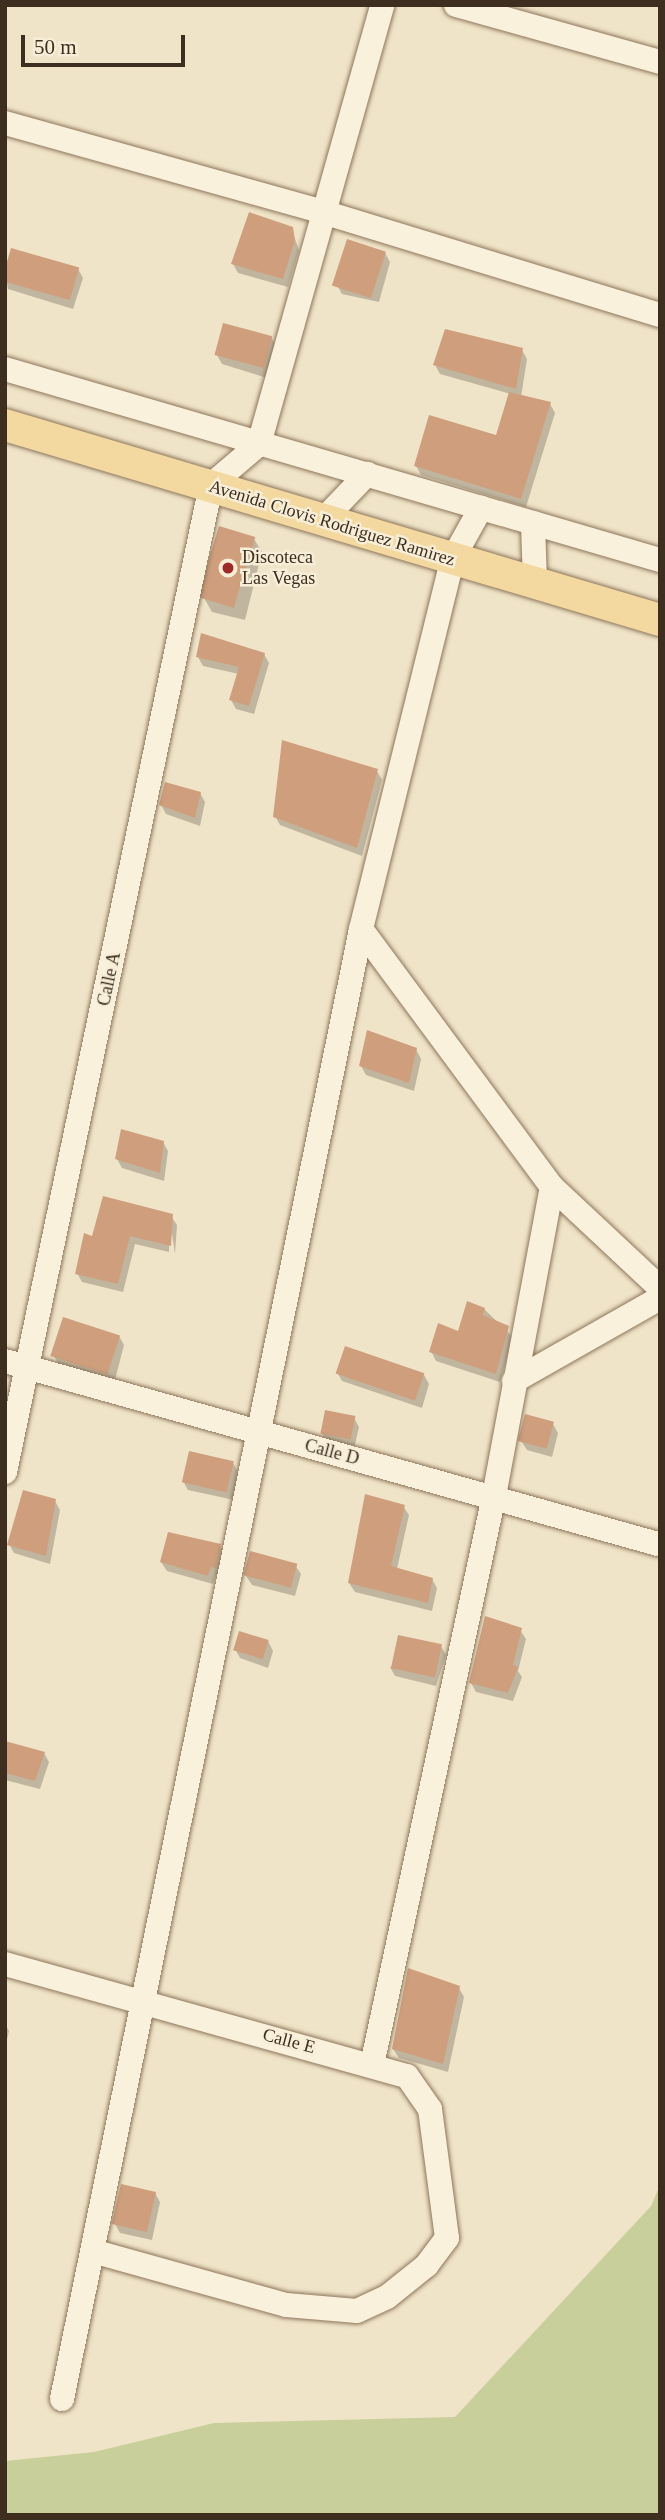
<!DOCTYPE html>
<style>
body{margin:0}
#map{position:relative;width:665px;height:2520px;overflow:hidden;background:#f0e4c8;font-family:"Times New Roman",serif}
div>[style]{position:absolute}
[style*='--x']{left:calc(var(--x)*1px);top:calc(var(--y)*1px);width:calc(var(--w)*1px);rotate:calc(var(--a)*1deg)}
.green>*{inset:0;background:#c9cf9b}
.shadow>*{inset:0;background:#0003}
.building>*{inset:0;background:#cf9f7d;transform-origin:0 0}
.roads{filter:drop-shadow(0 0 2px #8d765c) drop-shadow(0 0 2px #8d765c)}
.minor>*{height:24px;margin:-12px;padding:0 12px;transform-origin:12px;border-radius:12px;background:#faf1dc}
.major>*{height:32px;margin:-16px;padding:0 16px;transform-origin:16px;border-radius:16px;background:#f3d9a0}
.dots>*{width:19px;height:19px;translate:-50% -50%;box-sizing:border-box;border:4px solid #f7eed8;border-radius:50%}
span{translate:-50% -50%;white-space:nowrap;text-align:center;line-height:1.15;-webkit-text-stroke:5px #f7eed8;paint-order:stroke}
.street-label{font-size:18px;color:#3d2e20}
.poi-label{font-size:18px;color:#3d2e20}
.left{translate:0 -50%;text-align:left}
.frame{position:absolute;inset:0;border:7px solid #3d2e20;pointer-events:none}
.scale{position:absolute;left:21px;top:35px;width:164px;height:32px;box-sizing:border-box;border:4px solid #3d2e20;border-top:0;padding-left:9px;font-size:21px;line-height:24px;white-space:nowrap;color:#3d2e20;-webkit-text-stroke:5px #f7eed8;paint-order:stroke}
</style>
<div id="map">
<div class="green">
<i style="clip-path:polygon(660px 2185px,660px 2515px,5px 2515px,5px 2461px,94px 2452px,214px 2423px,455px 2417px,651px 2206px)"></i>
</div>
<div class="shadow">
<i style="clip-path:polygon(291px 228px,299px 250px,288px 287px,238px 273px,233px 264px)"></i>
<i style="clip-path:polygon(12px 250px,78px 269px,83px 278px,73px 309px,8px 289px,5px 272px)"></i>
<i style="clip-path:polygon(385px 253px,390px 262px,379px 302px,342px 294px,337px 285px)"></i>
<i style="clip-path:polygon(271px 337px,276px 346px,267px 378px,222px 364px,217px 355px)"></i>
<i style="clip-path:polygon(522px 350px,527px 359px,521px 397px,550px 404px,555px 413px,526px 507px,421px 475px,416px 466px,497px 437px,511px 394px,440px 374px,435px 365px)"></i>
<i style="clip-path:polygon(254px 539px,262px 552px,245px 620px,212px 612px,204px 598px)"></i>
<i style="clip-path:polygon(264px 654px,269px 663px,254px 714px,236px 709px,231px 700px,239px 674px,203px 666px,198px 657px)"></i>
<i style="clip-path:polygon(377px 771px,382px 780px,362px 856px,280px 825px,275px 816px)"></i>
<i style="clip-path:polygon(200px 793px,205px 802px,200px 826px,166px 814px,161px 805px)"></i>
<i style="clip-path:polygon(416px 1049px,421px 1059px,414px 1091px,366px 1075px,361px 1066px)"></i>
<i style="clip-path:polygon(163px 1142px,168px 1151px,164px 1181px,122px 1168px,117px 1159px)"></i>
<i style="clip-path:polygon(171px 1216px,177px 1225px,175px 1254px,170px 1221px,169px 1252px,135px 1244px,123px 1292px,82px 1282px,77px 1273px,93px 1238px)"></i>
<i style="clip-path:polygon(484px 1309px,513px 1337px,500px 1382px,436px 1361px,431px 1351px,459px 1333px)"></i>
<i style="clip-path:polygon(119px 1336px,124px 1345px,115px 1380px,59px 1365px,54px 1356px)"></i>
<i style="clip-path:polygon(337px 1372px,424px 1375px,429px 1384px,422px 1408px,342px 1381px)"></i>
<i style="clip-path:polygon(354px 1418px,359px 1427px,354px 1449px,326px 1441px,321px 1432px)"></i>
<i style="clip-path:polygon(553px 1424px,558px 1433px,552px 1457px,527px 1450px,521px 1441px)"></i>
<i style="clip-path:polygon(233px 1463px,238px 1472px,234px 1500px,188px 1490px,183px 1481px)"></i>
<i style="clip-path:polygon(55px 1501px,60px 1510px,50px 1564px,14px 1553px,9px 1544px)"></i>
<i style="clip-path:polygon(403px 1506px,409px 1515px,397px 1569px,432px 1579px,437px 1588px,432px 1611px,355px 1592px,349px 1583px)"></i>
<i style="clip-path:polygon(220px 1546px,225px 1555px,220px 1576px,216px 1575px,213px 1584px,167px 1571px,161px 1562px)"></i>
<i style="clip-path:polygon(295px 1565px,301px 1574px,295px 1596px,252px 1585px,246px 1576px)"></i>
<i style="clip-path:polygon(520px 1630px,526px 1639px,518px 1671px,522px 1677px,513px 1701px,476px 1692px,471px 1683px)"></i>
<i style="clip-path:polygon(268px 1641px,273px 1651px,268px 1668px,240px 1658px,235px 1649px)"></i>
<i style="clip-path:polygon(441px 1646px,446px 1655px,436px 1686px,395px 1676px,390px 1667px)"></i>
<i style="clip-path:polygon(5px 1743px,44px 1753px,49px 1762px,40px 1789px,5px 1780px)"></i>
<i style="clip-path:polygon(459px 1988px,464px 1997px,448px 2072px,399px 2058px,393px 2049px)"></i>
<i style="clip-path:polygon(5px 2024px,9px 2031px,5px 2049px)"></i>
<i style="clip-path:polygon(155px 2193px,160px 2202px,152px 2240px,120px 2233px,115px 2224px)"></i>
</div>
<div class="building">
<i style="clip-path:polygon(249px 212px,293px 227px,295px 240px,283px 279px,231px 264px)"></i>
<i style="left:347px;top:239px;width:41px;height:49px;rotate:18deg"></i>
<i style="left:11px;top:248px;width:71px;height:34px;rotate:16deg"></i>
<i style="left:223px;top:323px;width:51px;height:33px;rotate:15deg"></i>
<i style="clip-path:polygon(445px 329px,523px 348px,516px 389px,433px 365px)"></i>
<i style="clip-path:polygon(509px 392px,551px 402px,521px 499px,414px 466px,429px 415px,496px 435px)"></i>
<i style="left:219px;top:526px;width:38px;height:74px;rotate:17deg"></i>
<i style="clip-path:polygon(201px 633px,265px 653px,249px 706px,229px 700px,239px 667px,196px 657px)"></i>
<i style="clip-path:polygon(282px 740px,378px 769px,357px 848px,273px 817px)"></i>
<i style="clip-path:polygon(165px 782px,201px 792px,195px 818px,159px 805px)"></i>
<i style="clip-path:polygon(367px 1030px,417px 1048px,409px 1083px,359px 1066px)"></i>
<i style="clip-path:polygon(121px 1129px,164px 1141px,160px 1173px,115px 1159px)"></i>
<i style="clip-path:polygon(103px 1196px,173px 1214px,171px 1246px,130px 1236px,118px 1284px,75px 1274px,84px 1233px,92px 1236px)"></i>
<i style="clip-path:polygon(467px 1301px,485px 1308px,483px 1315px,509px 1326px,496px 1374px,429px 1352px,438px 1323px,458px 1331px)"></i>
<i style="left:63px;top:1317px;width:60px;height:41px;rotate:18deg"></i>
<i style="left:345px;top:1346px;width:84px;height:29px;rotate:19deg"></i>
<i style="left:325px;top:1410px;width:31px;height:24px;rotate:11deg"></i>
<i style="left:525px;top:1414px;width:30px;height:28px;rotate:15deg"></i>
<i style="left:189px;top:1451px;width:46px;height:32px;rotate:13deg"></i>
<i style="clip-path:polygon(23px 1490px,56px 1499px,46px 1556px,7px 1545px)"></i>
<i style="clip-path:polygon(365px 1494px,405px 1505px,391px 1566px,433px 1578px,428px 1603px,348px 1583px)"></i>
<i style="clip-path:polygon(168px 1532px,221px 1544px,216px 1568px,211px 1567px,208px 1576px,160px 1562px)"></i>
<i style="left:250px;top:1551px;width:49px;height:25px;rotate:15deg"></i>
<i style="clip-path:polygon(485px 1616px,522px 1628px,513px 1665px,518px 1667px,508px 1693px,469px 1683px)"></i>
<i style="left:239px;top:1631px;width:31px;height:20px;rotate:17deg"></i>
<i style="left:398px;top:1635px;width:45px;height:34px;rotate:12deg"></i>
<i style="clip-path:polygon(5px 1741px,45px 1752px,35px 1781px,5px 1773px)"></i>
<i style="clip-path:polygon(408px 1968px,460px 1986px,443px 2064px,392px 2049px)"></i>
<i style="left:121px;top:2184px;width:36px;height:41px;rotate:13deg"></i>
</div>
<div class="roads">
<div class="minor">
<i style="--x:456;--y:5;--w:212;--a:15.6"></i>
<i style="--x:5;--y:123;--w:330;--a:15.6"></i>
<i style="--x:323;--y:212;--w:352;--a:17"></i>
<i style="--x:5;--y:369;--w:682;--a:16.26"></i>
<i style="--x:323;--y:520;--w:64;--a:-46.3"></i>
<i style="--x:533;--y:523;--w:61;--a:88.1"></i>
<i style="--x:361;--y:929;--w:321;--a:53.5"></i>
<i style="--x:552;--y:1187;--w:148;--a:43.1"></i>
<i style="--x:5;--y:1361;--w:678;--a:15.66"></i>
<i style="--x:514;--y:1381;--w:168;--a:-29.6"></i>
<i style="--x:5;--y:1472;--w:1008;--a:-78.21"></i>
<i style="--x:211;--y:485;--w:63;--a:-40.5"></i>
<i style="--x:259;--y:444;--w:456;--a:-74.3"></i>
<i style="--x:5;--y:1964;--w:417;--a:15.6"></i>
<i style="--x:407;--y:2076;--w:40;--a:55.1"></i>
<i style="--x:430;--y:2109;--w:130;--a:82.5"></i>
<i style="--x:447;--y:2238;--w:34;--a:127"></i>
<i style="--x:427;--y:2265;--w:51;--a:141.3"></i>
<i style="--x:387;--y:2297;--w:33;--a:155"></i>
<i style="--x:357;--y:2311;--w:71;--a:-175.2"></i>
<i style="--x:286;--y:2305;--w:201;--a:-164.4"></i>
<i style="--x:372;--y:2065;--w:582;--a:-77.9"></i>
<i style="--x:494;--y:1496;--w:314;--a:-79.4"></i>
<i style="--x:62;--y:2399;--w:1500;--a:-78.5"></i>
<i style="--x:361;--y:929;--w:380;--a:-76.1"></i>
<i style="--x:452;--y:560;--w:60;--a:-60.9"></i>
</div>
<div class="major">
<i style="--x:5;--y:425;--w:683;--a:16.58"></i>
</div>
</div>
<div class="dots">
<i style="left:228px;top:568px;background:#9e2a2b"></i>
</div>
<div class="street-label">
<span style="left:332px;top:523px;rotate:17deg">Avenida Clovis Rodriguez Ramirez</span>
<span style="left:109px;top:979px;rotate:-78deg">Calle A</span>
<span style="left:332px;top:1452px;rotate:15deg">Calle D</span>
<span style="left:289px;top:2041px;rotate:15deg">Calle E</span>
</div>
<div class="poi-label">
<span class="left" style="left:242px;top:568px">Discoteca<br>Las Vegas</span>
</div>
<div class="frame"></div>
<div class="scale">50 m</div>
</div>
